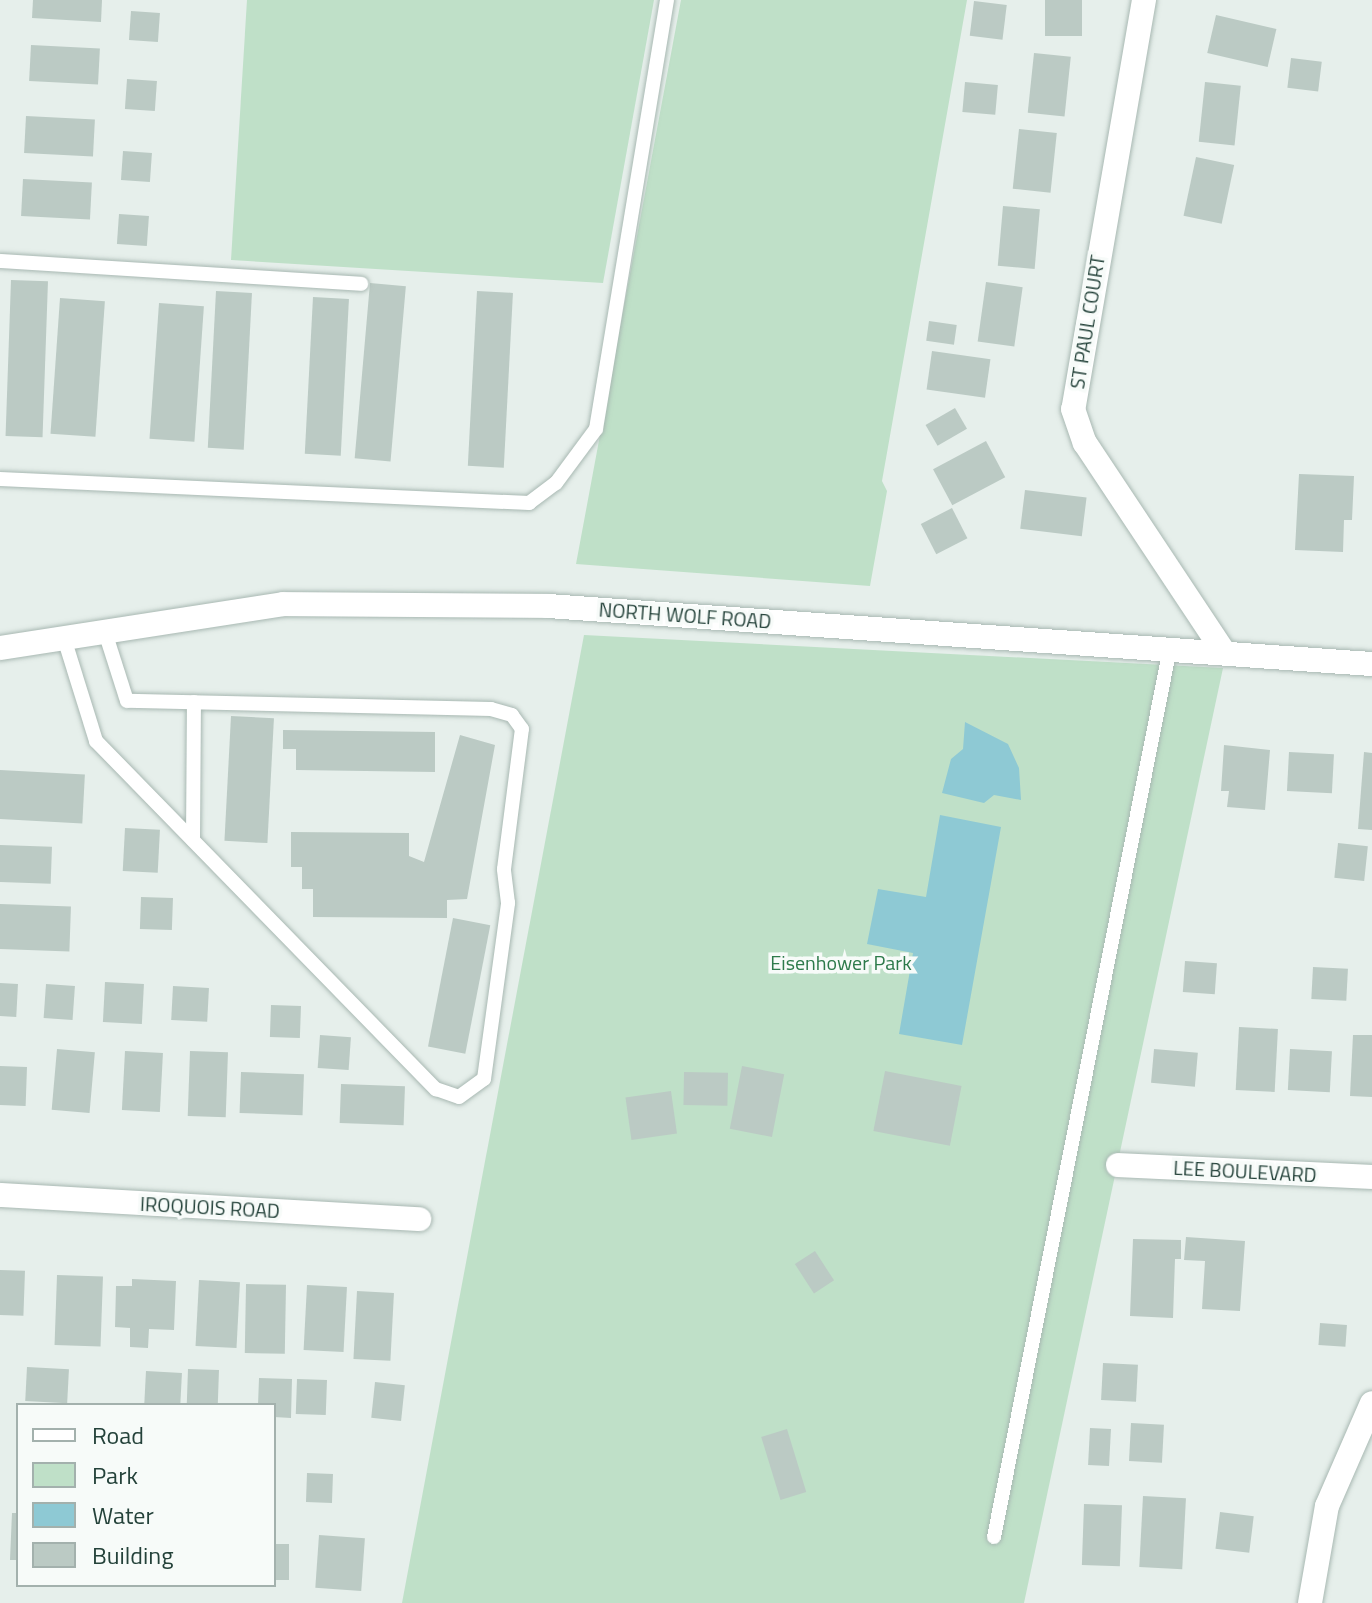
<!DOCTYPE html>
<style>
body{margin:0}
#map{position:relative;width:1372px;height:1603px;overflow:hidden;background:#e6efeb;font-family:"Titillium Web",sans-serif}
div>[style]{position:absolute}
[style*='--x']{left:calc(var(--x)*1px);top:calc(var(--y)*1px);width:calc(var(--w)*1px);rotate:calc(var(--a)*1deg)}
.green>*{inset:0;background:#bfe0c8}
.water>*{inset:0;background:#8ec9d4}
.building>*{inset:0;background:#bbcac4;transform-origin:0 0}
.roads{filter:drop-shadow(0 0 2px #a8b8b2) drop-shadow(0 0 2px #a8b8b2)}
.service>*{height:14px;margin:-7px;padding:0 7px;transform-origin:7px;border-radius:7px;background:#fff}
.minor>*{height:24px;margin:-12px;padding:0 12px;transform-origin:12px;border-radius:12px;background:#fff}
.secondary>*{height:24px;margin:-12px;padding:0 12px;transform-origin:12px;border-radius:12px;background:#fff}
span{translate:-50% -50%;white-space:nowrap;text-align:center;line-height:1.15;-webkit-text-stroke:7px #f7fbf9;paint-order:stroke}
.street-label{font-size:20px;color:#24423a}
.park-label{font-size:20px;color:#2d7a4b}
.legend{position:absolute;left:16px;top:1403px;width:260px;height:184px;box-sizing:border-box;background:#f7fbf9;border:2px solid #a3b1ad;margin:0;padding:10px 14px;list-style:none;font-size:24px;color:#24423a}
.legend li{display:flex;align-items:center;gap:16px;height:40px}
.legend b{width:40px;border:2px solid #a3b1ad}
</style>
<div id="map">
<div class="green">
<i style="clip-path:polygon(247px 0,654px 0,603px 283px,231px 260px)"></i>
<i style="clip-path:polygon(681px 0,967px 0,882px 481px,887px 491px,870px 586px,576px 564px)"></i>
<i style="clip-path:polygon(584px 635px,1223px 668px,1024px 1603px,402px 1603px)"></i>
</div>
<div class="water">
<i style="clip-path:polygon(965px 722px,1008px 744px,1019px 768px,1021px 800px,994px 795px,984px 803px,942px 793px,951px 759px,963px 749px)"></i>
<i style="clip-path:polygon(940px 815px,1001px 827px,962px 1045px,899px 1034px,913px 953px,867px 944px,878px 889px,926px 897px)"></i>
</div>
<div class="building">
<i style="clip-path:polygon(33px 0,102px 0,101px 22px,32px 18px)"></i>
<i style="left:1045px;top:0;width:37px;height:36px"></i>
<i style="left:974px;top:1px;width:33px;height:35px;rotate:7deg"></i>
<i style="left:131px;top:11px;width:29px;height:29px;rotate:4deg"></i>
<i style="left:1216px;top:15px;width:62px;height:39px;rotate:13deg"></i>
<i style="left:31px;top:45px;width:69px;height:36px;rotate:3deg"></i>
<i style="left:1034px;top:53px;width:37px;height:60px;rotate:6deg"></i>
<i style="left:1291px;top:58px;width:31px;height:30px;rotate:7deg"></i>
<i style="left:127px;top:79px;width:30px;height:30px;rotate:4deg"></i>
<i style="left:965px;top:82px;width:33px;height:30px;rotate:5deg"></i>
<i style="left:1205px;top:82px;width:36px;height:60px;rotate:6deg"></i>
<i style="left:26px;top:116px;width:69px;height:37px;rotate:3deg"></i>
<i style="left:1019px;top:129px;width:38px;height:60px;rotate:6deg"></i>
<i style="left:123px;top:151px;width:29px;height:29px;rotate:4deg"></i>
<i style="left:1196px;top:157px;width:39px;height:60px;rotate:12deg"></i>
<i style="left:23px;top:179px;width:69px;height:37px;rotate:3deg"></i>
<i style="left:1003px;top:206px;width:37px;height:60px;rotate:5deg"></i>
<i style="left:119px;top:214px;width:30px;height:30px;rotate:4deg"></i>
<i style="left:11px;top:280px;width:37px;height:156px;rotate:2deg"></i>
<i style="left:986px;top:282px;width:37px;height:60px;rotate:8deg"></i>
<i style="left:370px;top:283px;width:36px;height:176px;rotate:5deg"></i>
<i style="left:216px;top:291px;width:36px;height:157px;rotate:3deg"></i>
<i style="left:477px;top:291px;width:36px;height:175px;rotate:3deg"></i>
<i style="left:313px;top:297px;width:36px;height:157px;rotate:3deg"></i>
<i style="left:60px;top:298px;width:45px;height:136px;rotate:4deg"></i>
<i style="left:159px;top:303px;width:45px;height:136px;rotate:4deg"></i>
<i style="left:929px;top:321px;width:28px;height:20px;rotate:8deg"></i>
<i style="left:932px;top:351px;width:59px;height:39px;rotate:8deg"></i>
<i style="left:955px;top:408px;width:24px;height:34px;rotate:60deg"></i>
<i style="left:986px;top:441px;width:41px;height:60px;rotate:62deg"></i>
<i style="clip-path:polygon(1299px 474px,1354px 476px,1352px 520px,1344px 520px,1343px 552px,1295px 550px)"></i>
<i style="left:1025px;top:490px;width:62px;height:39px;rotate:7deg"></i>
<i style="left:952px;top:508px;width:34px;height:35px;rotate:63deg"></i>
<i style="left:231px;top:716px;width:43px;height:125px;rotate:3deg"></i>
<i style="clip-path:polygon(283px 730px,435px 732px,435px 772px,296px 770px,296px 749px,283px 749px)"></i>
<i style="clip-path:polygon(460px 735px,495px 745px,467px 899px,447px 900px,447px 918px,313px 917px,313px 889px,302px 889px,302px 867px,291px 867px,291px 832px,409px 833px,409px 856px,424px 862px)"></i>
<i style="clip-path:polygon(1224px 745px,1270px 750px,1265px 810px,1227px 807px,1229px 791px,1221px 791px)"></i>
<i style="left:1289px;top:752px;width:45px;height:39px;rotate:3deg"></i>
<i style="clip-path:polygon(1364px 752px,1372px 753px,1372px 830px,1358px 829px)"></i>
<i style="left:0;top:770px;width:85px;height:49px;rotate:3deg"></i>
<i style="left:125px;top:828px;width:35px;height:43px;rotate:3deg"></i>
<i style="left:1338px;top:843px;width:30px;height:35px;rotate:6deg"></i>
<i style="left:0;top:845px;width:52px;height:37px;rotate:2deg"></i>
<i style="left:141px;top:897px;width:32px;height:32px;rotate:2deg"></i>
<i style="left:0;top:904px;width:71px;height:45px;rotate:2deg"></i>
<i style="left:453px;top:918px;width:38px;height:131px;rotate:11deg"></i>
<i style="left:1185px;top:961px;width:32px;height:31px;rotate:4deg"></i>
<i style="left:1313px;top:967px;width:35px;height:32px;rotate:3deg"></i>
<i style="left:105px;top:982px;width:39px;height:40px;rotate:3deg"></i>
<i style="left:0;top:983px;width:18px;height:33px;rotate:3deg"></i>
<i style="left:46px;top:984px;width:29px;height:34px;rotate:4deg"></i>
<i style="left:173px;top:986px;width:36px;height:34px;rotate:3deg"></i>
<i style="left:271px;top:1005px;width:30px;height:32px;rotate:2deg"></i>
<i style="left:1239px;top:1027px;width:39px;height:63px;rotate:3deg"></i>
<i style="left:320px;top:1035px;width:31px;height:33px;rotate:4deg"></i>
<i style="clip-path:polygon(1353px 1035px,1372px 1035px,1372px 1097px,1350px 1096px)"></i>
<i style="left:57px;top:1049px;width:38px;height:61px;rotate:5deg"></i>
<i style="left:1154px;top:1049px;width:44px;height:34px;rotate:5deg"></i>
<i style="left:1290px;top:1049px;width:42px;height:41px;rotate:3deg"></i>
<i style="left:125px;top:1051px;width:38px;height:59px;rotate:3deg"></i>
<i style="left:190px;top:1051px;width:38px;height:65px;rotate:2deg"></i>
<i style="left:0;top:1066px;width:27px;height:39px;rotate:2deg"></i>
<i style="left:742px;top:1066px;width:43px;height:64px;rotate:11deg"></i>
<i style="left:885px;top:1071px;width:78px;height:61px;rotate:11deg"></i>
<i style="left:241px;top:1072px;width:63px;height:41px;rotate:2deg"></i>
<i style="left:684px;top:1072px;width:44px;height:33px;rotate:1deg"></i>
<i style="left:341px;top:1084px;width:64px;height:39px;rotate:2deg"></i>
<i style="left:671px;top:1091px;width:43px;height:46px;rotate:82deg"></i>
<i style="clip-path:polygon(1186px 1237px,1245px 1241px,1240px 1311px,1202px 1309px,1205px 1261px,1184px 1260px)"></i>
<i style="clip-path:polygon(1133px 1239px,1181px 1240px,1181px 1259px,1175px 1259px,1173px 1318px,1130px 1316px)"></i>
<i style="left:815px;top:1251px;width:35px;height:24px;rotate:57deg"></i>
<i style="left:0;top:1270px;width:25px;height:45px;rotate:2deg"></i>
<i style="left:57px;top:1275px;width:46px;height:70px;rotate:2deg"></i>
<i style="clip-path:polygon(132px 1279px,176px 1281px,174px 1330px,149px 1329px,148px 1348px,130px 1347px,130px 1328px,115px 1327px,116px 1286px,132px 1286px)"></i>
<i style="left:199px;top:1280px;width:41px;height:66px;rotate:3deg"></i>
<i style="left:246px;top:1284px;width:40px;height:69px;rotate:1deg"></i>
<i style="left:307px;top:1285px;width:40px;height:65px;rotate:3deg"></i>
<i style="left:357px;top:1291px;width:37px;height:68px;rotate:3deg"></i>
<i style="left:1320px;top:1323px;width:27px;height:22px;rotate:4deg"></i>
<i style="left:1103px;top:1363px;width:35px;height:37px;rotate:3deg"></i>
<i style="left:27px;top:1367px;width:42px;height:34px;rotate:3deg"></i>
<i style="left:188px;top:1369px;width:31px;height:36px;rotate:2deg"></i>
<i style="left:146px;top:1371px;width:36px;height:34px;rotate:3deg"></i>
<i style="clip-path:polygon(259px 1378px,292px 1379px,291px 1418px,274px 1417px,274px 1405px,258px 1405px)"></i>
<i style="left:297px;top:1379px;width:30px;height:35px;rotate:2deg"></i>
<i style="left:375px;top:1382px;width:30px;height:36px;rotate:6deg"></i>
<i style="left:1131px;top:1423px;width:33px;height:38px;rotate:3deg"></i>
<i style="left:1090px;top:1428px;width:21px;height:37px;rotate:3deg"></i>
<i style="left:787px;top:1429px;width:66px;height:27px;rotate:73deg"></i>
<i style="left:307px;top:1473px;width:26px;height:29px;rotate:2deg"></i>
<i style="left:1143px;top:1496px;width:43px;height:71px;rotate:3deg"></i>
<i style="left:1084px;top:1504px;width:38px;height:61px;rotate:2deg"></i>
<i style="left:1220px;top:1512px;width:34px;height:37px;rotate:7deg"></i>
<i style="clip-path:polygon(12px 1513px,18px 1513px,18px 1560px,10px 1560px)"></i>
<i style="left:319px;top:1535px;width:46px;height:53px;rotate:4deg"></i>
<i style="left:274px;top:1544px;width:15px;height:36px"></i>
</div>
<div class="roads">
<div class="service">
<i style="--x:0;--y:261;--w:362;--a:3.6"></i>
<i style="--x:0;--y:479;--w:530;--a:2.6"></i>
<i style="--x:529;--y:503;--w:34;--a:-37"></i>
<i style="--x:556;--y:483;--w:67;--a:-53.5"></i>
<i style="--x:596;--y:429;--w:435;--a:-80.6"></i>
<i style="--x:64;--y:638;--w:108;--a:72.7"></i>
<i style="--x:96;--y:741;--w:487;--a:45.7"></i>
<i style="--x:436;--y:1089;--w:24;--a:19"></i>
<i style="--x:459;--y:1097;--w:31;--a:-36"></i>
<i style="--x:484;--y:1079;--w:178;--a:-82.2"></i>
<i style="--x:508;--y:903;--w:34;--a:-97"></i>
<i style="--x:504;--y:869;--w:141;--a:-82.7"></i>
<i style="--x:522;--y:729;--w:17;--a:-126"></i>
<i style="--x:512;--y:715;--w:22;--a:-164"></i>
<i style="--x:491;--y:709;--w:364;--a:-178.7"></i>
<i style="--x:127;--y:701;--w:72;--a:-107.7"></i>
<i style="--x:193;--y:840;--w:138;--a:-89.6"></i>
<i style="--x:994;--y:1537;--w:906;--a:-78.8"></i>
</div>
<div class="minor">
<i style="--x:1144;--y:0;--w:415;--a:99.8"></i>
<i style="--x:1073;--y:409;--w:36;--a:71"></i>
<i style="--x:1085;--y:443;--w:251;--a:56.4"></i>
<i style="--x:1118;--y:1165;--w:254;--a:2.7"></i>
<i style="--x:0;--y:1195;--w:420;--a:3.3"></i>
<i style="--x:1310;--y:1603;--w:98;--a:-80.1"></i>
<i style="--x:1327;--y:1506;--w:112;--a:-66.4"></i>
</div>
<div class="secondary">
<i style="--x:0;--y:648;--w:286;--a:-8.8"></i>
<i style="--x:283;--y:604;--w:265;--a:0.4"></i>
<i style="--x:548;--y:606;--w:826;--a:4.03"></i>
</div>
</div>
<div class="street-label">
<span style="left:1087px;top:322px;rotate:-81deg">ST PAUL COURT</span>
<span style="left:685px;top:615px;rotate:4deg">NORTH WOLF ROAD</span>
<span style="left:1245px;top:1171px;rotate:3deg">LEE BOULEVARD</span>
<span style="left:210px;top:1207px;rotate:3deg">IROQUOIS ROAD</span>
</div>
<div class="park-label">
<span style="left:841px;top:962px">Eisenhower Park</span>
</div>
<ul class="legend">
<li><b style="height:10px;background:#fff"></b>Road</li>
<li><b style="height:22px;background:#bfe0c8"></b>Park</li>
<li><b style="height:22px;background:#8ec9d4"></b>Water</li>
<li><b style="height:22px;background:#bbcac4"></b>Building</li>
</ul>
</div>
